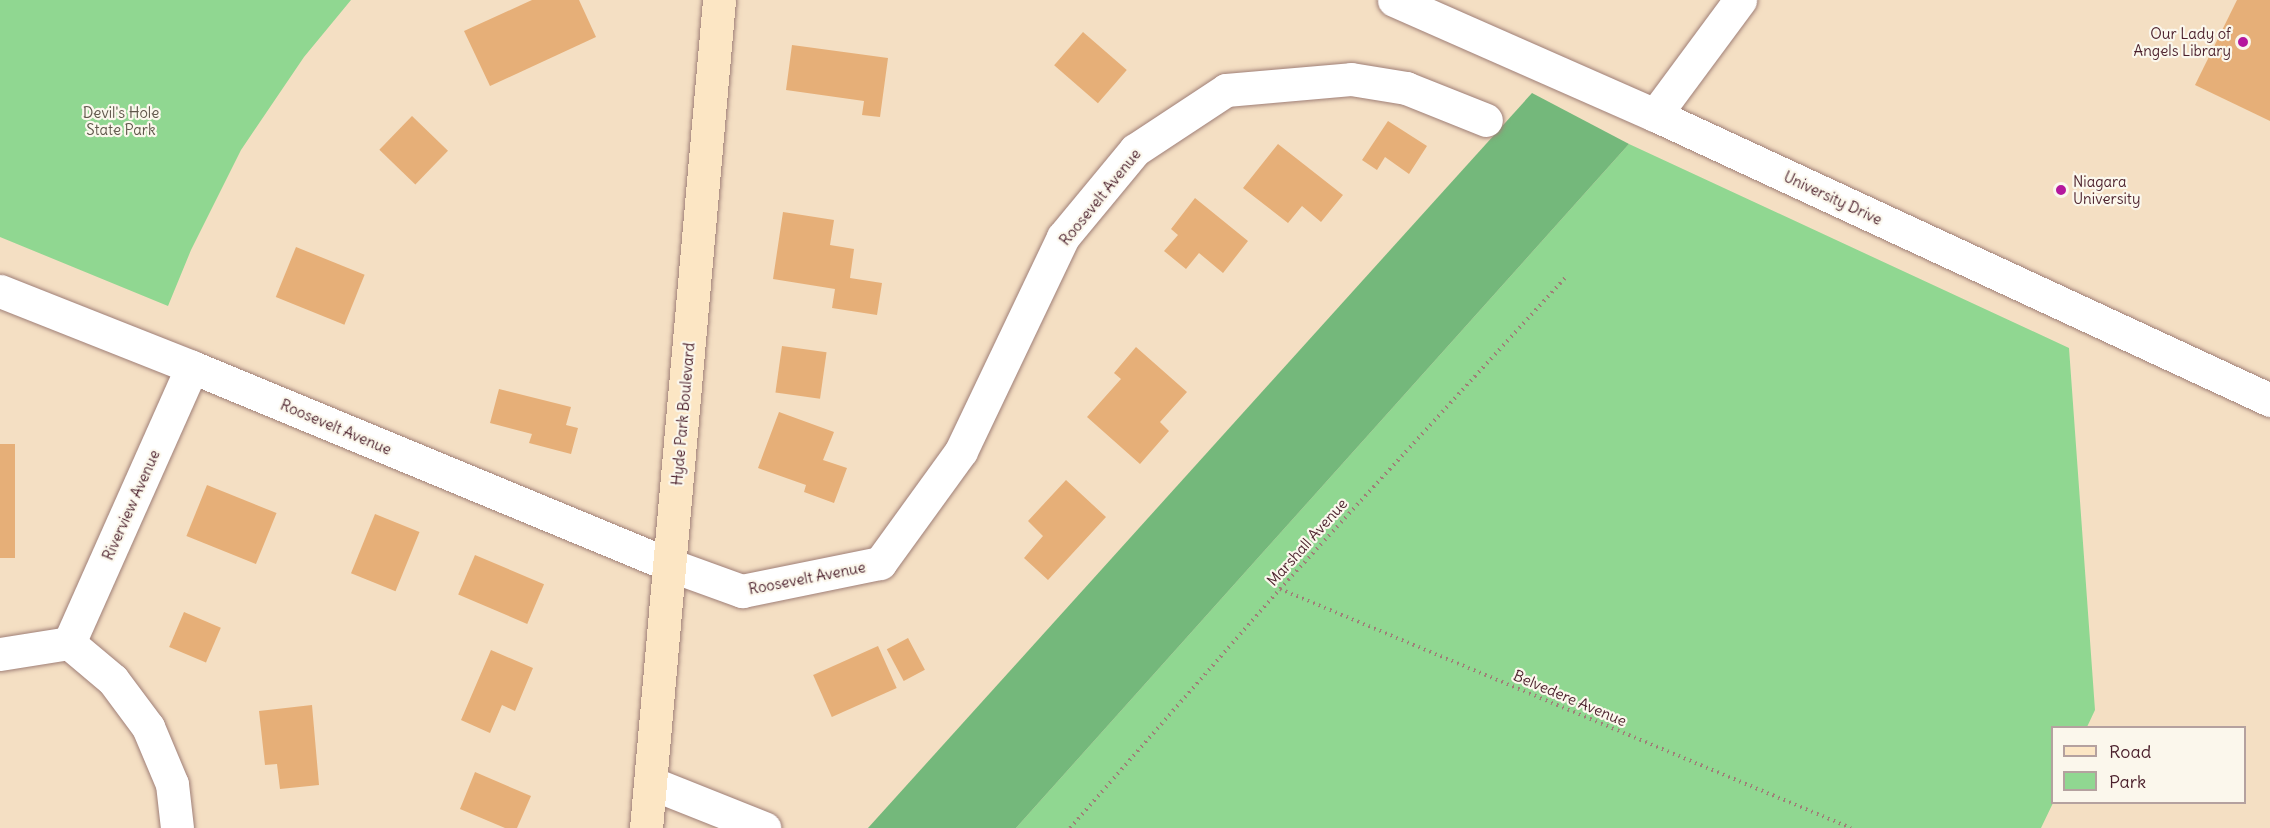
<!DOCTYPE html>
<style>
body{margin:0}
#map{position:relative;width:2270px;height:828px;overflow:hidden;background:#f4dfc3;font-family:Delius,sans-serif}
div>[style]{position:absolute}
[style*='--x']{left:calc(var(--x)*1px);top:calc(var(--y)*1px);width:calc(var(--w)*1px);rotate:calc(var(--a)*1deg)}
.green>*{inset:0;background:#90d791}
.forest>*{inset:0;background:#74b87b}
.building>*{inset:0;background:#e6af78;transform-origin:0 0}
.path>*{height:4px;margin-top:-2px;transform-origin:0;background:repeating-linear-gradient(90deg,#9f7f77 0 1.5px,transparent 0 6px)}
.roads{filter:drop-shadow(0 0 2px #9f7f77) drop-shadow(0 0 2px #9f7f77)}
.street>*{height:33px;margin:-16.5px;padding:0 16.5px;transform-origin:16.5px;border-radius:16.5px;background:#fff}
.secondary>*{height:33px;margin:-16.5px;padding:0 16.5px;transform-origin:16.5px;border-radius:16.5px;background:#fce6c4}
.dots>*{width:16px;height:16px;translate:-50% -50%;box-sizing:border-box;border:3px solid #fbf7ec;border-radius:50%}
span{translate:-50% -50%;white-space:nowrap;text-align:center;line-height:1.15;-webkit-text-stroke:4.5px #fbf7ec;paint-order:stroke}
.poi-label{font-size:15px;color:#4a1f2b}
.right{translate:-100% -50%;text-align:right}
.left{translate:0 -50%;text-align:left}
.park-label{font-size:15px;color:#5f564a}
.street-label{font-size:15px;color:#4a1f2b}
.legend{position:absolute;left:2051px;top:726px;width:195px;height:78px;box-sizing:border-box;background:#fbf7ec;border:2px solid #b4a19f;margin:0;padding:8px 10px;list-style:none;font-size:18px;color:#4a1f2b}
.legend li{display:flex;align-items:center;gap:12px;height:30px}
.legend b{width:30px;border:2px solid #b4a19f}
</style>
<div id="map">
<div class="green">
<i style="clip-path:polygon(0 0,351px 0,304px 57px,241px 150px,191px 250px,168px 306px,0 237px)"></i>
<i style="clip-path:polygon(1629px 144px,2069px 348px,2095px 710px,2087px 727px,2052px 728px,2053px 803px,2041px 828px,1016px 828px)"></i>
</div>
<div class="forest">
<i style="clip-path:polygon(1532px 93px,1629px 144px,1016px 828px,868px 828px)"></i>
</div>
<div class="building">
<i style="clip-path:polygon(532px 0,579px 0,596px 37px,490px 86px,464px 31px)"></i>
<i style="clip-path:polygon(2237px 0,2270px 0,2270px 121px,2195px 85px)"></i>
<i style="left:1083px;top:32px;width:58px;height:44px;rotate:41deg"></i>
<i style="clip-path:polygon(792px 45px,888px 58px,880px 117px,862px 115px,864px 101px,786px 90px)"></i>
<i style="left:412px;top:116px;width:50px;height:47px;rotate:44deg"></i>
<i style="clip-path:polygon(1388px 121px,1427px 146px,1409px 174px,1385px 157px,1377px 170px,1362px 160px)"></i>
<i style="clip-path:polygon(1278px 144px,1343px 195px,1321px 222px,1302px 206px,1288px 223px,1243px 188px)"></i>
<i style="clip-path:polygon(1195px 198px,1248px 241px,1223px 273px,1199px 253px,1186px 269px,1164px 251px,1178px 235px,1171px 229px)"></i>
<i style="clip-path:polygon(783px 212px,834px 220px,830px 245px,854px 249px,850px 278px,882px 283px,877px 315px,832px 308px,835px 289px,773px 279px)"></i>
<i style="left:296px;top:247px;width:74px;height:54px;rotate:22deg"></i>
<i style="left:782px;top:346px;width:45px;height:47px;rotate:8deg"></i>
<i style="clip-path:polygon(1136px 347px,1187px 392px,1160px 422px,1169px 431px,1140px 464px,1087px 417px,1121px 379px,1114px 373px)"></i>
<i style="clip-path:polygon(499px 389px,571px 407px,566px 425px,578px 428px,571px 454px,529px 443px,532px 434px,490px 423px)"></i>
<i style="clip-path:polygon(779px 412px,834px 432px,823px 460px,847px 468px,834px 503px,804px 492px,806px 485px,758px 468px)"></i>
<i style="left:0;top:444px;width:15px;height:114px"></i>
<i style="clip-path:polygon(1066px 480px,1106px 517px,1048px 580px,1024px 558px,1043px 536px,1028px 521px)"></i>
<i style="left:207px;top:485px;width:75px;height:55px;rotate:22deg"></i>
<i style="left:375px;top:514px;width:48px;height:64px;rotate:22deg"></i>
<i style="left:475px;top:555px;width:75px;height:43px;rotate:23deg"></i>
<i style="left:184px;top:612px;width:40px;height:38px;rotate:23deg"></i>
<i style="left:908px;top:638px;width:36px;height:24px;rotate:62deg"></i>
<i style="left:878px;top:646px;width:46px;height:71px;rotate:66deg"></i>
<i style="clip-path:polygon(491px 650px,533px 668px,515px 711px,502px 705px,490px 733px,461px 720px)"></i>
<i style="clip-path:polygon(312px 705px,319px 785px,280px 789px,277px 764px,265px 765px,259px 711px)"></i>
<i style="clip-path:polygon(475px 772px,531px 796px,517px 828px,505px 828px,460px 809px)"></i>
</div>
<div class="path">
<i style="--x:1280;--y:589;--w:619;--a:22.71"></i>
<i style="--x:1070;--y:828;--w:318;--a:-48.7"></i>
<i style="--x:1280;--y:589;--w:423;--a:-47.5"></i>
</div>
<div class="roads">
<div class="street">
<i style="--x:1394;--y:0;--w:285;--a:23.8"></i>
<i style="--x:1655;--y:115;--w:678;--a:24.86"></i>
<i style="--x:1655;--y:115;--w:143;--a:-53.5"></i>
<i style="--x:0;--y:291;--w:206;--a:21.6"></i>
<i style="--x:192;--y:367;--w:517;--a:22.5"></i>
<i style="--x:670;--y:565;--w:77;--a:19.9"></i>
<i style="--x:742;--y:591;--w:141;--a:-11.5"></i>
<i style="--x:880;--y:563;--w:138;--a:-54.1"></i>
<i style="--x:961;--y:451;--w:237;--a:-64.5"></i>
<i style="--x:1063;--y:237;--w:113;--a:-50.4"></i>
<i style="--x:1135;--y:150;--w:109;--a:-33.4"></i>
<i style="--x:1226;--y:90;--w:125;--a:-5"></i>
<i style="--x:1351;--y:79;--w:56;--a:9.3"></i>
<i style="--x:1406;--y:88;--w:86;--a:21.8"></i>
<i style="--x:69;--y:643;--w:302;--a:-66"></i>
<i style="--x:0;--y:654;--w:70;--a:-9.1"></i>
<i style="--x:69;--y:643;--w:57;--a:40.1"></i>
<i style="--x:113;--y:680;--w:59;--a:53.3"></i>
<i style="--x:148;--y:727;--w:62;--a:67.2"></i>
<i style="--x:172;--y:784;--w:44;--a:83.5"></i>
<i style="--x:651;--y:783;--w:122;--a:21.7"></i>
</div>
<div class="secondary">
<i style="--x:646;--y:828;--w:831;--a:-84.96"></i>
</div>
</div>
<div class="dots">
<i style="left:2243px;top:42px;background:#b5179e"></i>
<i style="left:2061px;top:190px;background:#b5179e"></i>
</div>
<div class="poi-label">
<span class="right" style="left:2231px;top:42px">Our Lady of<br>Angels Library</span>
<span class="left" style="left:2073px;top:190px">Niagara<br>University</span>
</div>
<div class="park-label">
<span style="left:121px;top:121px">Devil's Hole<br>State Park</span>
</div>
<div class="street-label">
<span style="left:1100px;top:197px;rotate:-51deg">Roosevelt Avenue</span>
<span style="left:1833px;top:198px;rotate:25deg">University Drive</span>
<span style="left:683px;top:414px;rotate:-85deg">Hyde Park Boulevard</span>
<span style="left:336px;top:427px;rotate:23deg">Roosevelt Avenue</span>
<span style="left:131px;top:505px;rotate:-66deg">Riverview Avenue</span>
<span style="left:1307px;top:542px;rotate:-48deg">Marshall Avenue</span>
<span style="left:807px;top:578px;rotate:-11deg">Roosevelt Avenue</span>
<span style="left:1570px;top:698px;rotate:23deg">Belvedere Avenue</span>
</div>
<ul class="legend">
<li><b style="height:8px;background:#fce6c4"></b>Road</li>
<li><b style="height:16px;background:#90d791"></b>Park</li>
</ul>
</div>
